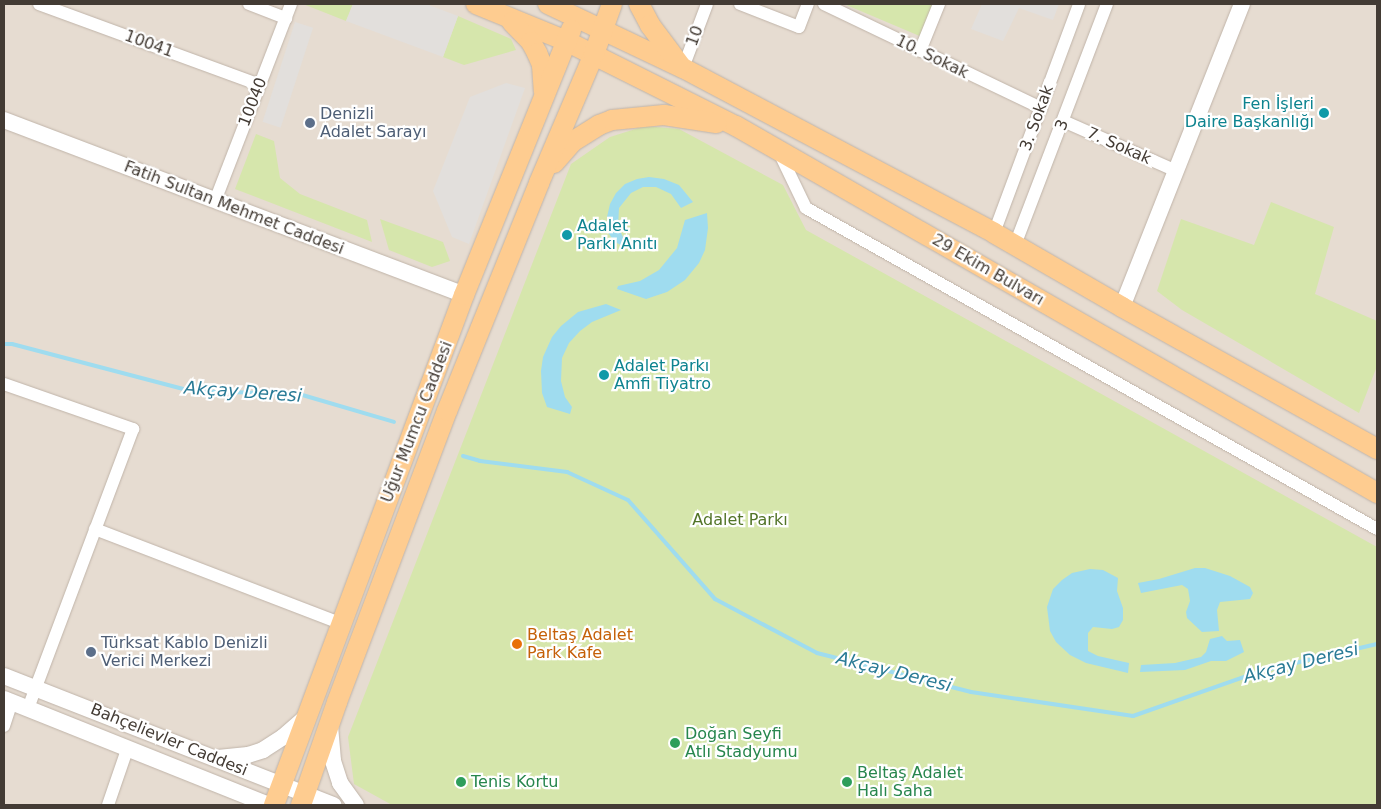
<!DOCTYPE html>
<meta charset="utf-8">
<style>
body{margin:0}
#map{position:relative;width:1381px;height:809px;overflow:hidden;background:#f2ebe3;font-family:"DejaVu Sans",sans-serif}
div>[style]{position:absolute}
[style*='--x']{left:calc(var(--x)*1px);top:calc(var(--y)*1px);width:calc(var(--w)*1px);rotate:calc(var(--a)*1deg)}
.residential>*{inset:0;background:#e6dcd1;transform-origin:0 0}
.green>*{inset:0;background:#d6e6ac}
.parking>*{inset:0;background:#e2dfdc;transform-origin:0 0}
.water>*{inset:0;background:#9fdcef}
.stream>*{height:4px;margin:-2px;padding:0 2px;transform-origin:2px;border-radius:2px;background:#9fdcef}
.roads{filter:drop-shadow(0 0 1px #c0b4a9) drop-shadow(0 0 1px #c0b4a9)}
.minor>*{height:12px;margin:-6px;padding:0 6px;transform-origin:6px;border-radius:6px;background:#fff}
.tertiary>*{height:16px;margin:-8px;padding:0 8px;transform-origin:8px;border-radius:8px;background:#fff}
.primary>*{height:20px;margin:-10px;padding:0 10px;transform-origin:10px;border-radius:10px;background:#fecc90}
.dots>*{width:14px;height:14px;translate:-50% -50%;box-sizing:border-box;border:2px solid #fff;border-radius:50%}
span{translate:-50% -50%;white-space:nowrap;text-align:center;line-height:1.15;-webkit-text-stroke:4.5px #fff;paint-order:stroke}
.street-label{font-size:16px;color:#433b34}
.culture-label{font-size:16px;color:#0d838f}
.right{translate:-100% -50%;text-align:right}
.left{translate:0 -50%;text-align:left}
.service-label{font-size:16px;color:#4e5e75}
.park-label{font-size:16px;color:#527428}
.food-label{font-size:16px;color:#c56008}
.leisure-label{font-size:16px;color:#27864d}
.water-label{font-size:18px;color:#2a7b96;font-style:italic}
.frame{position:absolute;inset:0;border:5px solid #433b34;pointer-events:none}
</style>
<div id="map">
<div class="residential">
<i style="left:4px;top:4px;width:1373px;height:801px"></i>
</div>
<div class="green">
<i style="clip-path:polygon(303px 4px,353px 4px,346px 21px)"></i>
<i style="clip-path:polygon(844px 4px,934px 4px,922px 37px)"></i>
<i style="clip-path:polygon(458px 16px,511px 39px,516px 50px,464px 65px,443px 57px)"></i>
<i style="clip-path:polygon(645px 126px,679px 129px,783px 185px,806px 230px,1377px 547px,1377px 805px,392px 805px,354px 784px,348px 737px,571px 164px,610px 137px)"></i>
<i style="clip-path:polygon(256px 134px,274px 141px,280px 178px,300px 194px,367px 220px,372px 242px,235px 189px)"></i>
<i style="clip-path:polygon(1271px 202px,1334px 227px,1315px 294px,1377px 321px,1377px 366px,1359px 413px,1182px 310px,1157px 291px,1181px 219px,1254px 245px)"></i>
<i style="clip-path:polygon(380px 219px,443px 242px,450px 261px,432px 267px,389px 250px)"></i>
</div>
<div class="parking">
<i style="clip-path:polygon(353px 4px,426px 4px,458px 16px,443px 57px,346px 21px)"></i>
<i style="clip-path:polygon(982px 4px,1059px 4px,1053px 20px,1019px 8px,1003px 41px,971px 29px)"></i>
<i style="left:295px;top:22px;width:19px;height:105px;rotate:18deg"></i>
<i style="clip-path:polygon(506px 83px,525px 88px,469px 244px,452px 237px,433px 191px,470px 97px)"></i>
</div>
<div class="water">
<i style="clip-path:polygon(649px 177px,664px 179px,679px 185px,693px 202px,681px 208px,671px 194px,656px 187px,643px 187px,631px 193px,619px 208px,618px 227px,624px 239px,631px 242px,642px 241px,643px 247px,625px 248px,614px 241px,609px 234px,607px 217px,610px 204px,616px 193px,625px 184px,637px 179px)"></i>
<i style="clip-path:polygon(707px 213px,708px 228px,705px 250px,699px 263px,685px 280px,667px 292px,646px 299px,617px 289px,618px 286px,640px 281px,659px 270px,677px 248px,685px 220px)"></i>
<i style="clip-path:polygon(606px 304px,621px 310px,592px 322px,580px 331px,569px 343px,562px 358px,561px 381px,565px 397px,572px 407px,570px 414px,547px 407px,542px 393px,541px 371px,543px 357px,552px 337px,561px 326px,578px 312px)"></i>
<i style="clip-path:polygon(1195px 568px,1205px 568px,1230px 576px,1250px 587px,1253px 593px,1250px 599px,1220px 602px,1217px 610px,1219px 631px,1202px 632px,1187px 618px,1186px 612px,1190px 601px,1188px 589px,1182px 585px,1141px 593px,1138px 583px,1159px 579px)"></i>
<i style="clip-path:polygon(1090px 569px,1103px 570px,1118px 578px,1117px 591px,1123px 608px,1123px 620px,1119px 627px,1112px 629px,1093px 627px,1088px 633px,1088px 651px,1098px 656px,1129px 663px,1128px 673px,1086px 663px,1070px 655px,1056px 642px,1050px 631px,1047px 607px,1053px 589px,1062px 580px,1072px 573px)"></i>
<i style="clip-path:polygon(1222px 636px,1227px 641px,1240px 640px,1244px 652px,1226px 661px,1211px 661px,1185px 670px,1140px 672px,1141px 665px,1175px 663px,1201px 657px,1206px 652px,1210px 639px)"></i>
</div>
<div class="stream">
<i style="--x:4;--y:344;--w:8;--a:0"></i>
<i style="--x:12;--y:344;--w:185;--a:14.7"></i>
<i style="--x:191;--y:391;--w:108;--a:1.6"></i>
<i style="--x:299;--y:394;--w:99;--a:16.4"></i>
<i style="--x:463;--y:456;--w:18;--a:16"></i>
<i style="--x:480;--y:461;--w:88;--a:7.2"></i>
<i style="--x:567;--y:472;--w:67;--a:24.7"></i>
<i style="--x:628;--y:500;--w:132;--a:48.7"></i>
<i style="--x:715;--y:599;--w:115;--a:27.9"></i>
<i style="--x:817;--y:653;--w:159;--a:14.2"></i>
<i style="--x:971;--y:692;--w:164;--a:8.4"></i>
<i style="--x:1133;--y:716;--w:136;--a:-19.4"></i>
<i style="--x:1261;--y:671;--w:119;--a:-13.1"></i>
</div>
<div class="roads">
<div class="minor">
<i style="--x:39;--y:4;--w:235;--a:20.1"></i>
<i style="--x:249;--y:4;--w:40;--a:21"></i>
<i style="--x:740;--y:4;--w:63;--a:21.3"></i>
<i style="--x:799;--y:27;--w:25;--a:-69"></i>
<i style="--x:824;--y:4;--w:241;--a:25.6"></i>
<i style="--x:920;--y:51;--w:51;--a:-68"></i>
<i style="--x:683;--y:68;--w:68;--a:-69.4"></i>
<i style="--x:1063;--y:121;--w:121;--a:23.8"></i>
<i style="--x:779;--y:152;--w:62;--a:64.3"></i>
<i style="--x:806;--y:208;--w:655;--a:29.34"></i>
<i style="--x:215;--y:201;--w:211;--a:-68.9"></i>
<i style="--x:994;--y:233;--w:244;--a:-69.6"></i>
<i style="--x:1015;--y:245;--w:258;--a:-69.1"></i>
<i style="--x:4;--y:384;--w:137;--a:19.2"></i>
<i style="--x:133;--y:429;--w:299;--a:110.6"></i>
<i style="--x:95;--y:529;--w:262;--a:21"></i>
<i style="--x:4;--y:726;--w:25;--a:-72"></i>
<i style="--x:108;--y:805;--w:61;--a:-71"></i>
</div>
<div class="tertiary">
<i style="--x:4;--y:120;--w:492;--a:20.8"></i>
<i style="--x:1122;--y:307;--w:326;--a:-68.4"></i>
<i style="--x:4;--y:676;--w:354;--a:21.4"></i>
<i style="--x:4;--y:699;--w:285;--a:21.8"></i>
<i style="--x:330;--y:726;--w:35;--a:85"></i>
<i style="--x:333;--y:761;--w:23;--a:72"></i>
<i style="--x:340;--y:783;--w:27;--a:54"></i>
<i style="--x:218;--y:758;--w:30;--a:-6"></i>
<i style="--x:248;--y:755;--w:16;--a:-18"></i>
<i style="--x:263;--y:750;--w:24;--a:-33"></i>
<i style="--x:283;--y:737;--w:30;--a:-41"></i>
</div>
<div class="primary">
<i style="--x:476;--y:4;--w:97;--a:22.3"></i>
<i style="--x:566;--y:41;--w:190;--a:26.6"></i>
<i style="--x:736;--y:126;--w:739;--a:29.79"></i>
<i style="--x:548;--y:4;--w:149;--a:25.4"></i>
<i style="--x:683;--y:68;--w:352;--a:27.9"></i>
<i style="--x:994;--y:233;--w:148;--a:30"></i>
<i style="--x:1122;--y:307;--w:292;--a:29.1"></i>
<i style="--x:639;--y:4;--w:24;--a:62"></i>
<i style="--x:650;--y:25;--w:50;--a:53.1"></i>
<i style="--x:512;--y:22;--w:28;--a:46"></i>
<i style="--x:531;--y:42;--w:13;--a:61"></i>
<i style="--x:537;--y:53;--w:13;--a:67"></i>
<i style="--x:542;--y:65;--w:26;--a:86"></i>
<i style="--x:554;--y:163;--w:28;--a:-49"></i>
<i style="--x:572;--y:142;--w:32;--a:-32"></i>
<i style="--x:599;--y:125;--w:14;--a:-21"></i>
<i style="--x:612;--y:120;--w:52;--a:-5.5"></i>
<i style="--x:664;--y:115;--w:53;--a:8.7"></i>
<i style="--x:274;--y:805;--w:544;--a:-69.57"></i>
<i style="--x:464;--y:295;--w:286;--a:-68"></i>
<i style="--x:301;--y:805;--w:109;--a:-70.7"></i>
<i style="--x:337;--y:702;--w:311;--a:-69.3"></i>
<i style="--x:447;--y:411;--w:246;--a:-68"></i>
<i style="--x:539;--y:183;--w:140;--a:-66.9"></i>
<i style="--x:594;--y:54;--w:53;--a:-70.2"></i>
</div>
</div>
<div class="dots">
<i style="left:1324px;top:113px;background:#0f9aa8"></i>
<i style="left:310px;top:123px;background:#5c6f8a"></i>
<i style="left:567px;top:235px;background:#0f9aa8"></i>
<i style="left:604px;top:375px;background:#0f9aa8"></i>
<i style="left:517px;top:644px;background:#e8710a"></i>
<i style="left:91px;top:652px;background:#5c6f8a"></i>
<i style="left:675px;top:743px;background:#2e9e5b"></i>
<i style="left:461px;top:782px;background:#2e9e5b"></i>
<i style="left:847px;top:782px;background:#2e9e5b"></i>
</div>
<div class="street-label">
<span style="left:695px;top:36px;rotate:-70deg">10</span>
<span style="left:149px;top:44px;rotate:20deg">10041</span>
<span style="left:932px;top:57px;rotate:26deg">10. Sokak</span>
<span style="left:253px;top:102px;rotate:-69deg">10040</span>
<span style="left:1037px;top:118px;rotate:-70deg">3. Sokak</span>
<span style="left:1062px;top:125px;rotate:-69deg">3</span>
<span style="left:1119px;top:146px;rotate:24deg">7. Sokak</span>
<span style="left:234px;top:208px;rotate:21deg">Fatih Sultan Mehmet Caddesi</span>
<span style="left:988px;top:270px;rotate:30deg">29 Ekim Bulvarı</span>
<span style="left:417px;top:422px;rotate:-69deg">Uğur Mumcu Caddesi</span>
<span style="left:169px;top:740px;rotate:22deg">Bahçelievler Caddesi</span>
</div>
<div class="culture-label">
<span class="right" style="left:1314px;top:113px">Fen İşleri<br>Daire Başkanlığı</span>
<span class="left" style="left:577px;top:235px">Adalet<br>Parkı Anıtı</span>
<span class="left" style="left:614px;top:375px">Adalet Parkı<br>Amfi Tiyatro</span>
</div>
<div class="service-label">
<span class="left" style="left:320px;top:123px">Denizli<br>Adalet Sarayı</span>
<span class="left" style="left:101px;top:652px">Türksat Kablo Denizli<br>Verici Merkezi</span>
</div>
<div class="park-label">
<span style="left:740px;top:520px">Adalet Parkı</span>
</div>
<div class="food-label">
<span class="left" style="left:527px;top:644px">Beltaş Adalet<br>Park Kafe</span>
</div>
<div class="leisure-label">
<span class="left" style="left:685px;top:743px">Doğan Seyfi<br>Atlı Stadyumu</span>
<span class="left" style="left:857px;top:782px">Beltaş Adalet<br>Halı Saha</span>
<span class="left" style="left:471px;top:782px">Tenis Kortu</span>
</div>
<div class="water-label">
<span style="left:243px;top:392px;rotate:4deg">Akçay Deresi</span>
<span style="left:1301px;top:663px;rotate:-14deg">Akçay Deresi</span>
<span style="left:894px;top:672px;rotate:14deg">Akçay Deresi</span>
</div>
<div class="frame"></div>
</div>
